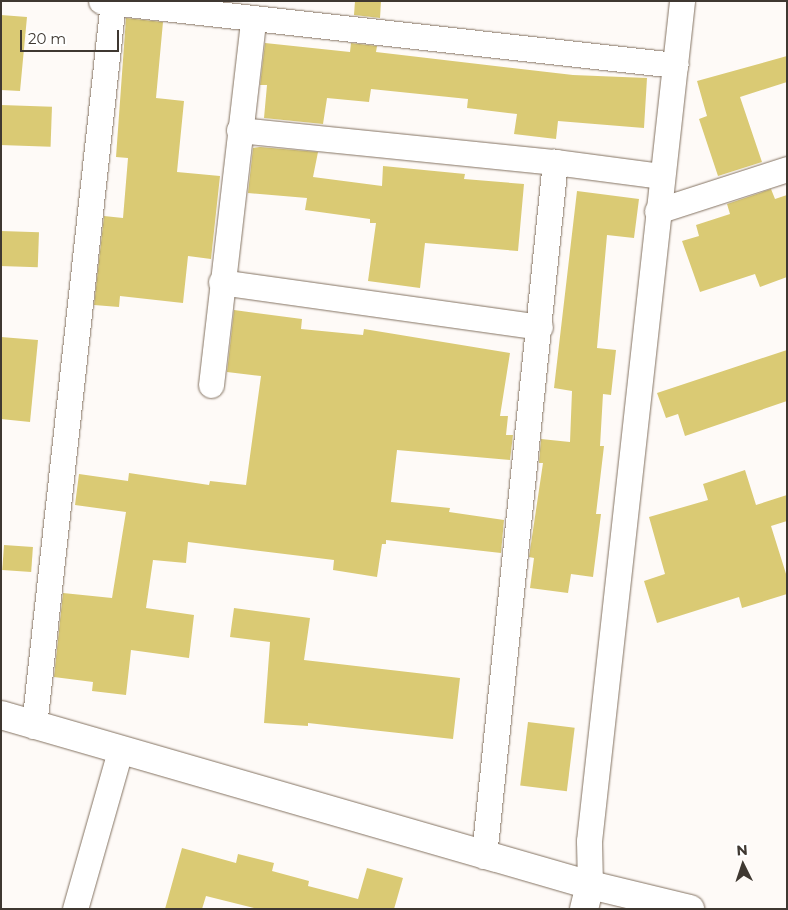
<!DOCTYPE html>
<style>
body{margin:0}
#map{position:relative;width:788px;height:910px;overflow:hidden;background:#fefaf7;font-family:Montserrat,sans-serif}
div>[style]{position:absolute}
[style*='--x']{left:calc(var(--x)*1px);top:calc(var(--y)*1px);width:calc(var(--w)*1px);rotate:calc(var(--a)*1deg)}
.building>*{inset:0;background:#daca74;transform-origin:0 0}
.roads{filter:drop-shadow(0 0 1px #847362) drop-shadow(0 0 1px #847362)}
.street>*{height:25px;margin:-12.5px;padding:0 12.5px;transform-origin:12.5px;border-radius:12.5px;background:#fff}
.secondary>*{height:28px;margin:-14px;padding:0 14px;transform-origin:14px;border-radius:14px;background:#fff}
.primary>*{height:28px;margin:-14px;padding:0 14px;transform-origin:14px;border-radius:14px;background:#fff}
span{translate:-50% -50%;white-space:nowrap;text-align:center;line-height:1.15;-webkit-text-stroke:4px #fff;paint-order:stroke}
.frame{position:absolute;inset:0;border:2px solid #3f3831;pointer-events:none}
.north{position:absolute;left:718px;top:840px;width:50px;height:50px;-webkit-text-stroke:4px #fff;paint-order:stroke;rotate:356deg;font-size:14px;font-weight:700;line-height:20px;text-align:center;color:#3f3831}
.north::after{content:'';display:block;margin:auto;width:18px;height:22px;background:#3f3831;clip-path:polygon(50% 0,100% 100%,50% 72%,0 100%)}
.scale{position:absolute;left:20px;top:30px;width:99px;height:22px;box-sizing:border-box;border:2px solid #3f3831;border-top:0;padding-left:6px;font-size:15px;line-height:18px;white-space:nowrap;color:#3f3831;-webkit-text-stroke:4px #fff;paint-order:stroke}
</style>
<div id="map">
<div class="building">
<i style="clip-path:polygon(355px 1px,381px 1px,380px 18px,354px 15px)"></i>
<i style="clip-path:polygon(1px 15px,27px 17px,20px 91px,1px 90px)"></i>
<i style="clip-path:polygon(126px 18px,163px 22px,156px 98px,184px 101px,177px 172px,220px 176px,211px 259px,188px 256px,183px 303px,120px 296px,119px 307px,94px 305px,104px 216px,123px 218px,128px 158px,116px 157px)"></i>
<i style="clip-path:polygon(265px 43px,350px 52px,351px 43px,377px 46px,376px 52px,573px 75px,647px 78px,644px 128px,558px 121px,556px 139px,514px 134px,517px 114px,467px 108px,468px 99px,371px 89px,369px 102px,327px 98px,323px 124px,264px 118px,267px 85px,260px 85px)"></i>
<i style="clip-path:polygon(787px 56px,787px 82px,740px 97px,762px 162px,718px 176px,699px 119px,707px 116px,697px 81px)"></i>
<i style="left:1px;top:105px;width:51px;height:40px;rotate:2deg"></i>
<i style="clip-path:polygon(260px 147px,318px 152px,313px 177px,382px 186px,383px 166px,465px 174px,464px 179px,524px 184px,518px 251px,425px 243px,420px 288px,368px 281px,376px 223px,370px 223px,370px 219px,305px 210px,307px 198px,248px 193px,253px 148px)"></i>
<i style="clip-path:polygon(771px 189px,775px 199px,787px 195px,787px 277px,760px 287px,755px 274px,700px 292px,682px 241px,699px 236px,696px 225px,730px 214px,727px 204px)"></i>
<i style="clip-path:polygon(577px 191px,639px 199px,634px 238px,607px 235px,597px 348px,616px 350px,611px 395px,603px 394px,600px 446px,604px 446px,596px 514px,601px 514px,593px 577px,571px 574px,568px 593px,530px 588px,534px 558px,529px 557px,543px 463px,539px 463px,541px 439px,570px 442px,572px 391px,554px 388px)"></i>
<i style="left:1px;top:231px;width:38px;height:35px;rotate:2deg"></i>
<i style="clip-path:polygon(234px 310px,302px 319px,301px 329px,363px 335px,364px 329px,510px 353px,500px 416px,508px 416px,506px 435px,513px 435px,510px 460px,397px 450px,391px 502px,450px 508px,449px 512px,504px 520px,501px 553px,386px 540px,386px 544px,382px 544px,377px 577px,333px 570px,334px 560px,188px 542px,186px 563px,153px 560px,146px 608px,194px 615px,189px 658px,131px 650px,126px 695px,92px 691px,93px 682px,54px 677px,63px 593px,112px 598px,126px 512px,75px 505px,79px 474px,128px 481px,129px 473px,209px 485px,210px 481px,246px 485px,261px 376px,227px 372px)"></i>
<i style="clip-path:polygon(1px 337px,38px 340px,30px 422px,1px 419px)"></i>
<i style="clip-path:polygon(787px 350px,787px 401px,685px 436px,678px 414px,666px 418px,657px 393px)"></i>
<i style="clip-path:polygon(745px 470px,756px 505px,787px 495px,787px 521px,771px 526px,787px 577px,787px 594px,742px 608px,739px 597px,657px 623px,644px 581px,665px 574px,649px 517px,708px 500px,703px 484px)"></i>
<i style="left:4px;top:545px;width:29px;height:25px;rotate:4deg"></i>
<i style="clip-path:polygon(234px 608px,310px 618px,304px 660px,460px 678px,453px 739px,308px 723px,308px 726px,264px 723px,270px 642px,230px 637px)"></i>
<i style="left:528px;top:722px;width:47px;height:64px;rotate:7deg"></i>
<i style="clip-path:polygon(182px 848px,236px 863px,238px 854px,274px 863px,272px 871px,309px 881px,308px 886px,358px 899px,367px 868px,403px 878px,394px 909px,258px 909px,206px 896px,202px 909px,165px 909px)"></i>
</div>
<div class="roads">
<div class="street">
<i style="--x:101;--y:1;--w:578;--a:6.36"></i>
<i style="--x:239;--y:130;--w:318;--a:5.8"></i>
<i style="--x:555;--y:162;--w:108;--a:7.5"></i>
<i style="--x:657;--y:211;--w:137;--a:-17.9"></i>
<i style="--x:221;--y:282;--w:322;--a:8"></i>
<i style="--x:211;--y:385;--w:367;--a:-83.4"></i>
<i style="--x:34;--y:726;--w:729;--a:-83.78"></i>
<i style="--x:484;--y:856;--w:698;--a:-84.16"></i>
<i style="--x:590;--y:885;--w:44;--a:-91.3"></i>
<i style="--x:589;--y:841;--w:845;--a:-83.68"></i>
<i style="--x:75;--y:909;--w:164;--a:-74.1"></i>
</div>
<div class="secondary">
<i style="--x:1;--y:715;--w:613;--a:16.1"></i>
</div>
<div class="primary">
<i style="--x:584;--y:909;--w:25;--a:-76"></i>
<i style="--x:590;--y:885;--w:103;--a:13.5"></i>
</div>
</div>
<div class="frame"></div>
<div class="north">N</div>
<div class="scale">20 m</div>
</div>
